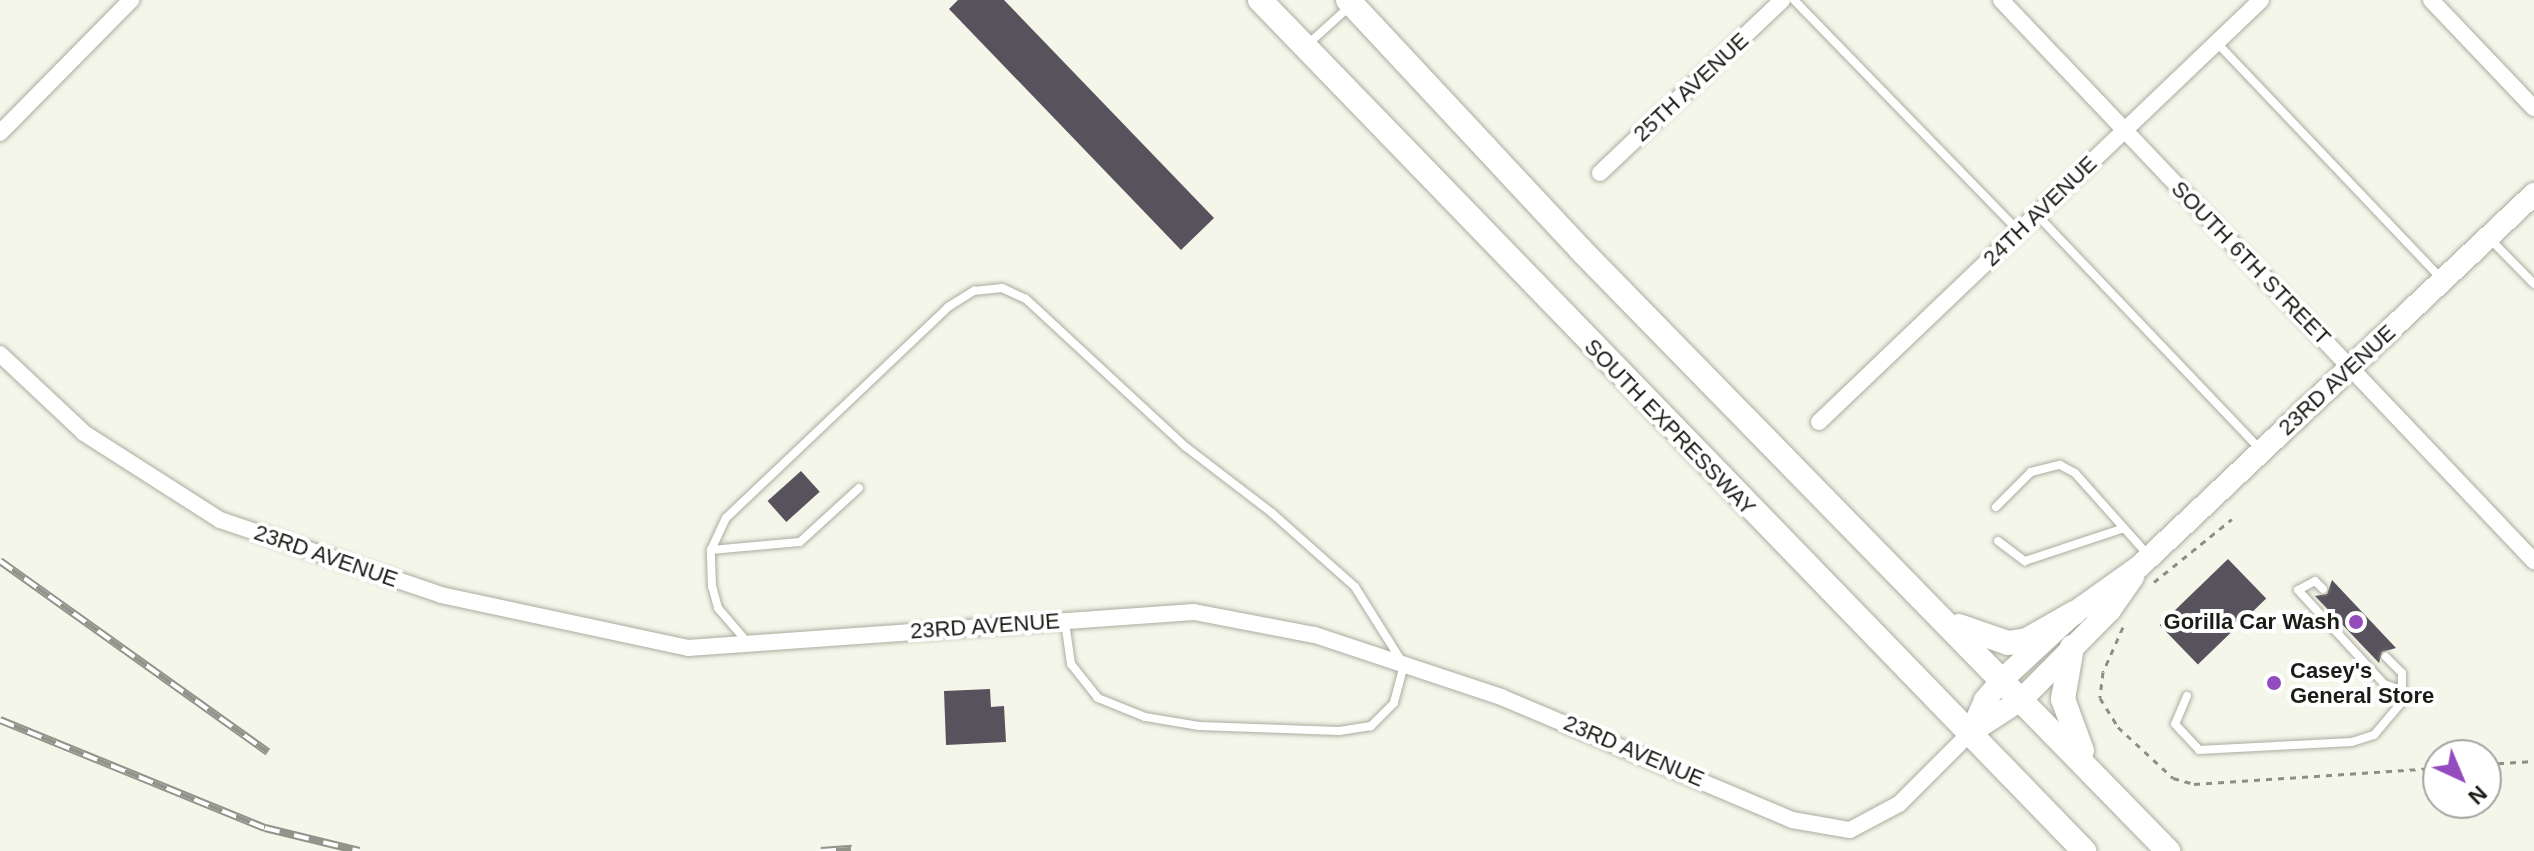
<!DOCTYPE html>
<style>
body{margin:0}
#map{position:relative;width:2534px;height:851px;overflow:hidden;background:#f4f6e9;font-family:Helvetica,sans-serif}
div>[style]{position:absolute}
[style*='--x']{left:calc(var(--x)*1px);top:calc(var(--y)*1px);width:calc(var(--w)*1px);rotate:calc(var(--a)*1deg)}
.building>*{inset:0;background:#58525c;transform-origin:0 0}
.path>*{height:3px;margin-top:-1.5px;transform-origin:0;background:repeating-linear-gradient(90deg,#8d8f86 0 6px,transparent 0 12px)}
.roads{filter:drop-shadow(0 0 2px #abaca0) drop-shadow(0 0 2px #abaca0)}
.lane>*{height:8px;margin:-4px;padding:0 4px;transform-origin:4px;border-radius:4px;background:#fff}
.street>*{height:16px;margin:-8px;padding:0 8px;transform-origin:8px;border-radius:8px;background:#fff}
.secondary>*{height:22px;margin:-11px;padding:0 11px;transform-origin:11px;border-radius:11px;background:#fff}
.primary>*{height:24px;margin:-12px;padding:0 12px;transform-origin:12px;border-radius:12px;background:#fff}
.rail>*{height:8px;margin-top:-4px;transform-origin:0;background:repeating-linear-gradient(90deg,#fff 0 15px,#92938a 0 30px);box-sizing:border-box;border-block:2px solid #92938a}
.dots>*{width:22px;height:22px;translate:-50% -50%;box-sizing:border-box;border:4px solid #fff;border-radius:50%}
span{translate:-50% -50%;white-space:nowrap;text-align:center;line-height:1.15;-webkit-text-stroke:8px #fff;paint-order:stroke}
.street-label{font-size:22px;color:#1b1c17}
.poi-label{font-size:22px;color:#1b1c17;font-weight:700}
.right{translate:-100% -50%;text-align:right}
.left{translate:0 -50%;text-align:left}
.north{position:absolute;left:2422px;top:739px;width:80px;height:80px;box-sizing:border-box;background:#fff;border:2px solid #a4a4a2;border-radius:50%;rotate:136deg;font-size:22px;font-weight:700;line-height:32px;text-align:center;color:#1b1c17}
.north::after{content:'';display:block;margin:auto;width:28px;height:36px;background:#944bbd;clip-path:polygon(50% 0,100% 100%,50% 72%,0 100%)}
</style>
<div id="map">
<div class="building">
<i style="clip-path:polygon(958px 0,1004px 0,1214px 218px,1181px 250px,949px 9px)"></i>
<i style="left:801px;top:471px;width:28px;height:45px;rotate:48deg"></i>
<i style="left:2228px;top:559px;width:55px;height:95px;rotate:46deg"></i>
<i style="clip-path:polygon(2332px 580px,2396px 648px,2382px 652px,2379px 663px,2315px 596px,2327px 594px)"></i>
<i style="clip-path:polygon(990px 689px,991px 707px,1004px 706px,1006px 742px,946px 745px,944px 691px)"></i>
</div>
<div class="path">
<i style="--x:2154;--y:582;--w:100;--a:-38.9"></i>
<i style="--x:2123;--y:627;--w:49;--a:114"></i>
<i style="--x:2103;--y:672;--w:26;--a:97"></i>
<i style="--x:2100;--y:698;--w:34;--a:58"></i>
<i style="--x:2118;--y:727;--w:75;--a:42.8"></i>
<i style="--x:2173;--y:778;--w:22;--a:16"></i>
<i style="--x:2194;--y:784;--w:245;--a:-3.8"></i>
<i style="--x:2486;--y:764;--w:48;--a:-3.6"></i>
</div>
<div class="roads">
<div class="lane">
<i style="--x:1794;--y:0;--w:322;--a:45.8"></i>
<i style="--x:2217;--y:43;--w:326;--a:46.4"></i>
<i style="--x:1308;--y:44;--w:55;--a:-42.1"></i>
<i style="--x:2037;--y:215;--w:322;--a:46.4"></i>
<i style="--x:2490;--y:239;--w:63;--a:45.6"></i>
<i style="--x:1996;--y:507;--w:49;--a:-45"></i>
<i style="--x:2031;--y:472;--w:30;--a:-14"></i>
<i style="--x:2060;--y:465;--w:17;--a:28"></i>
<i style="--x:2075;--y:473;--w:111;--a:48.3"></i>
<i style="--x:1998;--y:541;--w:34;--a:37"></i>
<i style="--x:2025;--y:561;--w:104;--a:-18.4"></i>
<i style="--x:711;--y:550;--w:89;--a:-5.1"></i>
<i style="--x:800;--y:542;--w:80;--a:-42.5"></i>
<i style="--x:2323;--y:589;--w:11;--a:-135"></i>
<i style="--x:2315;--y:581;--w:19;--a:152"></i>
<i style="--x:2298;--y:590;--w:127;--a:47.5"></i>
<i style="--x:2384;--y:684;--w:20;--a:20"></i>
<i style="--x:748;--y:643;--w:46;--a:-130.6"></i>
<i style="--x:718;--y:608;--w:23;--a:-105"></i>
<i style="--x:712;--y:586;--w:36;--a:-92"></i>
<i style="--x:711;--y:550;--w:35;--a:-65"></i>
<i style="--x:726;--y:518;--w:306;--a:-43.5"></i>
<i style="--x:948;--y:307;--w:31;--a:-32"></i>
<i style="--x:974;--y:291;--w:28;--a:-6"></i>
<i style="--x:1002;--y:288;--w:26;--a:25"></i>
<i style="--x:1026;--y:299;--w:218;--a:42.8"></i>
<i style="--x:1186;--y:447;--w:108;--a:37.5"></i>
<i style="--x:1272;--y:513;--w:111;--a:41.7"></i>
<i style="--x:1355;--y:587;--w:92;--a:57.9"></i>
<i style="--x:1404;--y:665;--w:39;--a:105"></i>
<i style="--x:1394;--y:703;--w:33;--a:135"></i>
<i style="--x:1371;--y:726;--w:32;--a:171"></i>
<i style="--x:1339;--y:731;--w:140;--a:-178"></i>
<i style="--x:1199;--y:726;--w:55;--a:-170.5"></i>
<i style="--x:1145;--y:717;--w:51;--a:-158"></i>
<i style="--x:1098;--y:698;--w:43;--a:-128.5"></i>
<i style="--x:1071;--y:664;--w:42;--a:-98.1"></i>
<i style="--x:2187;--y:696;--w:30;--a:113"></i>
<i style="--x:2175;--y:724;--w:35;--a:47"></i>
<i style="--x:2199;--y:750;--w:153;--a:-3"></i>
<i style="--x:2352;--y:742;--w:23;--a:-18"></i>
<i style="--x:2374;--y:735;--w:43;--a:-49.7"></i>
<i style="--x:2402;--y:702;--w:29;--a:-90"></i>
<i style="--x:2402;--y:673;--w:23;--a:-135"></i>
</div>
<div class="street">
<i style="--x:2001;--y:0;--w:774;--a:46.47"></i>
<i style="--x:2431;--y:0;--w:149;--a:46.4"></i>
<i style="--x:0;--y:133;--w:187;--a:-45.4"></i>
<i style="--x:1600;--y:173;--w:251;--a:-43.5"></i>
<i style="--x:0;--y:354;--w:115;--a:43.2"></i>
<i style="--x:84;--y:433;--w:161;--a:32.6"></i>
<i style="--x:220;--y:520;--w:233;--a:18.7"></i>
<i style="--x:441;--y:595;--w:253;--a:12.1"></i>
<i style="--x:688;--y:648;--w:507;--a:-4.07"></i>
<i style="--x:1194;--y:612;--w:123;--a:10.8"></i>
<i style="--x:1315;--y:635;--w:196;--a:18.4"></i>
<i style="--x:1501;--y:697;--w:316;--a:22.9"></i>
<i style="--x:1792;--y:820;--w:59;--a:9.8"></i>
<i style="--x:1850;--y:830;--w:55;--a:-28"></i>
<i style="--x:1899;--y:804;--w:102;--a:-45"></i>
<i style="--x:1819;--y:422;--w:611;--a:-43.67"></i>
</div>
<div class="secondary">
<i style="--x:1971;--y:732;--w:35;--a:-66"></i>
<i style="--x:1985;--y:700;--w:28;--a:-49"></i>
<i style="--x:2003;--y:679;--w:97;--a:-42.9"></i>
<i style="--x:2074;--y:613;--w:81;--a:-35.5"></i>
<i style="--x:2140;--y:566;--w:542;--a:-43.35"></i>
<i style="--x:1971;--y:732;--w:61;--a:-32.9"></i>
<i style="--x:2022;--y:699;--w:125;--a:-45.3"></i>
<i style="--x:2110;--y:610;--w:40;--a:-55.1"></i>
</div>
<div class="primary">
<i style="--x:1260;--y:0;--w:1185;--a:45.92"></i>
<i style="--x:1348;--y:0;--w:340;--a:47"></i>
<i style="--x:1580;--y:249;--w:842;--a:45.67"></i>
<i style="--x:1959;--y:626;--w:52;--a:19.1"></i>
<i style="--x:2008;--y:643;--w:19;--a:-9"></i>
<i style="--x:2027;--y:640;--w:54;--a:-29.9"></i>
<i style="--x:2072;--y:647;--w:53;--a:99.8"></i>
<i style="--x:2063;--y:699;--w:55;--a:69.9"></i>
</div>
</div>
<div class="rail">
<i style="--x:0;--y:561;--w:329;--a:35.5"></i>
<i style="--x:0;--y:720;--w:286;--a:22.2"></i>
<i style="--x:265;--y:828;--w:97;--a:13.7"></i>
<i style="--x:821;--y:851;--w:31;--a:-4"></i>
</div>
<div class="dots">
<i style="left:2356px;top:622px;background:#944bbd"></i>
<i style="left:2274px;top:683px;background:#944bbd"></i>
</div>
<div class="street-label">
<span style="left:1691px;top:87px;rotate:-43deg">25TH AVENUE</span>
<span style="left:2040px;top:211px;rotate:-44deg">24TH AVENUE</span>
<span style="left:2251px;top:263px;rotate:46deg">SOUTH 6TH STREET</span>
<span style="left:2337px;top:380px;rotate:-43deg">23RD AVENUE</span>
<span style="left:1670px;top:427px;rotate:46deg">SOUTH EXPRESSWAY</span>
<span style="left:326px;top:556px;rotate:19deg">23RD AVENUE</span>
<span style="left:985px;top:626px;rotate:-4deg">23RD AVENUE</span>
<span style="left:1634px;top:751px;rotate:23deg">23RD AVENUE</span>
</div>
<div class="poi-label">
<span class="right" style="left:2340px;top:622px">Gorilla Car Wash</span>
<span class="left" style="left:2290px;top:683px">Casey's<br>General Store</span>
</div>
<div class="north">N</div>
</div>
